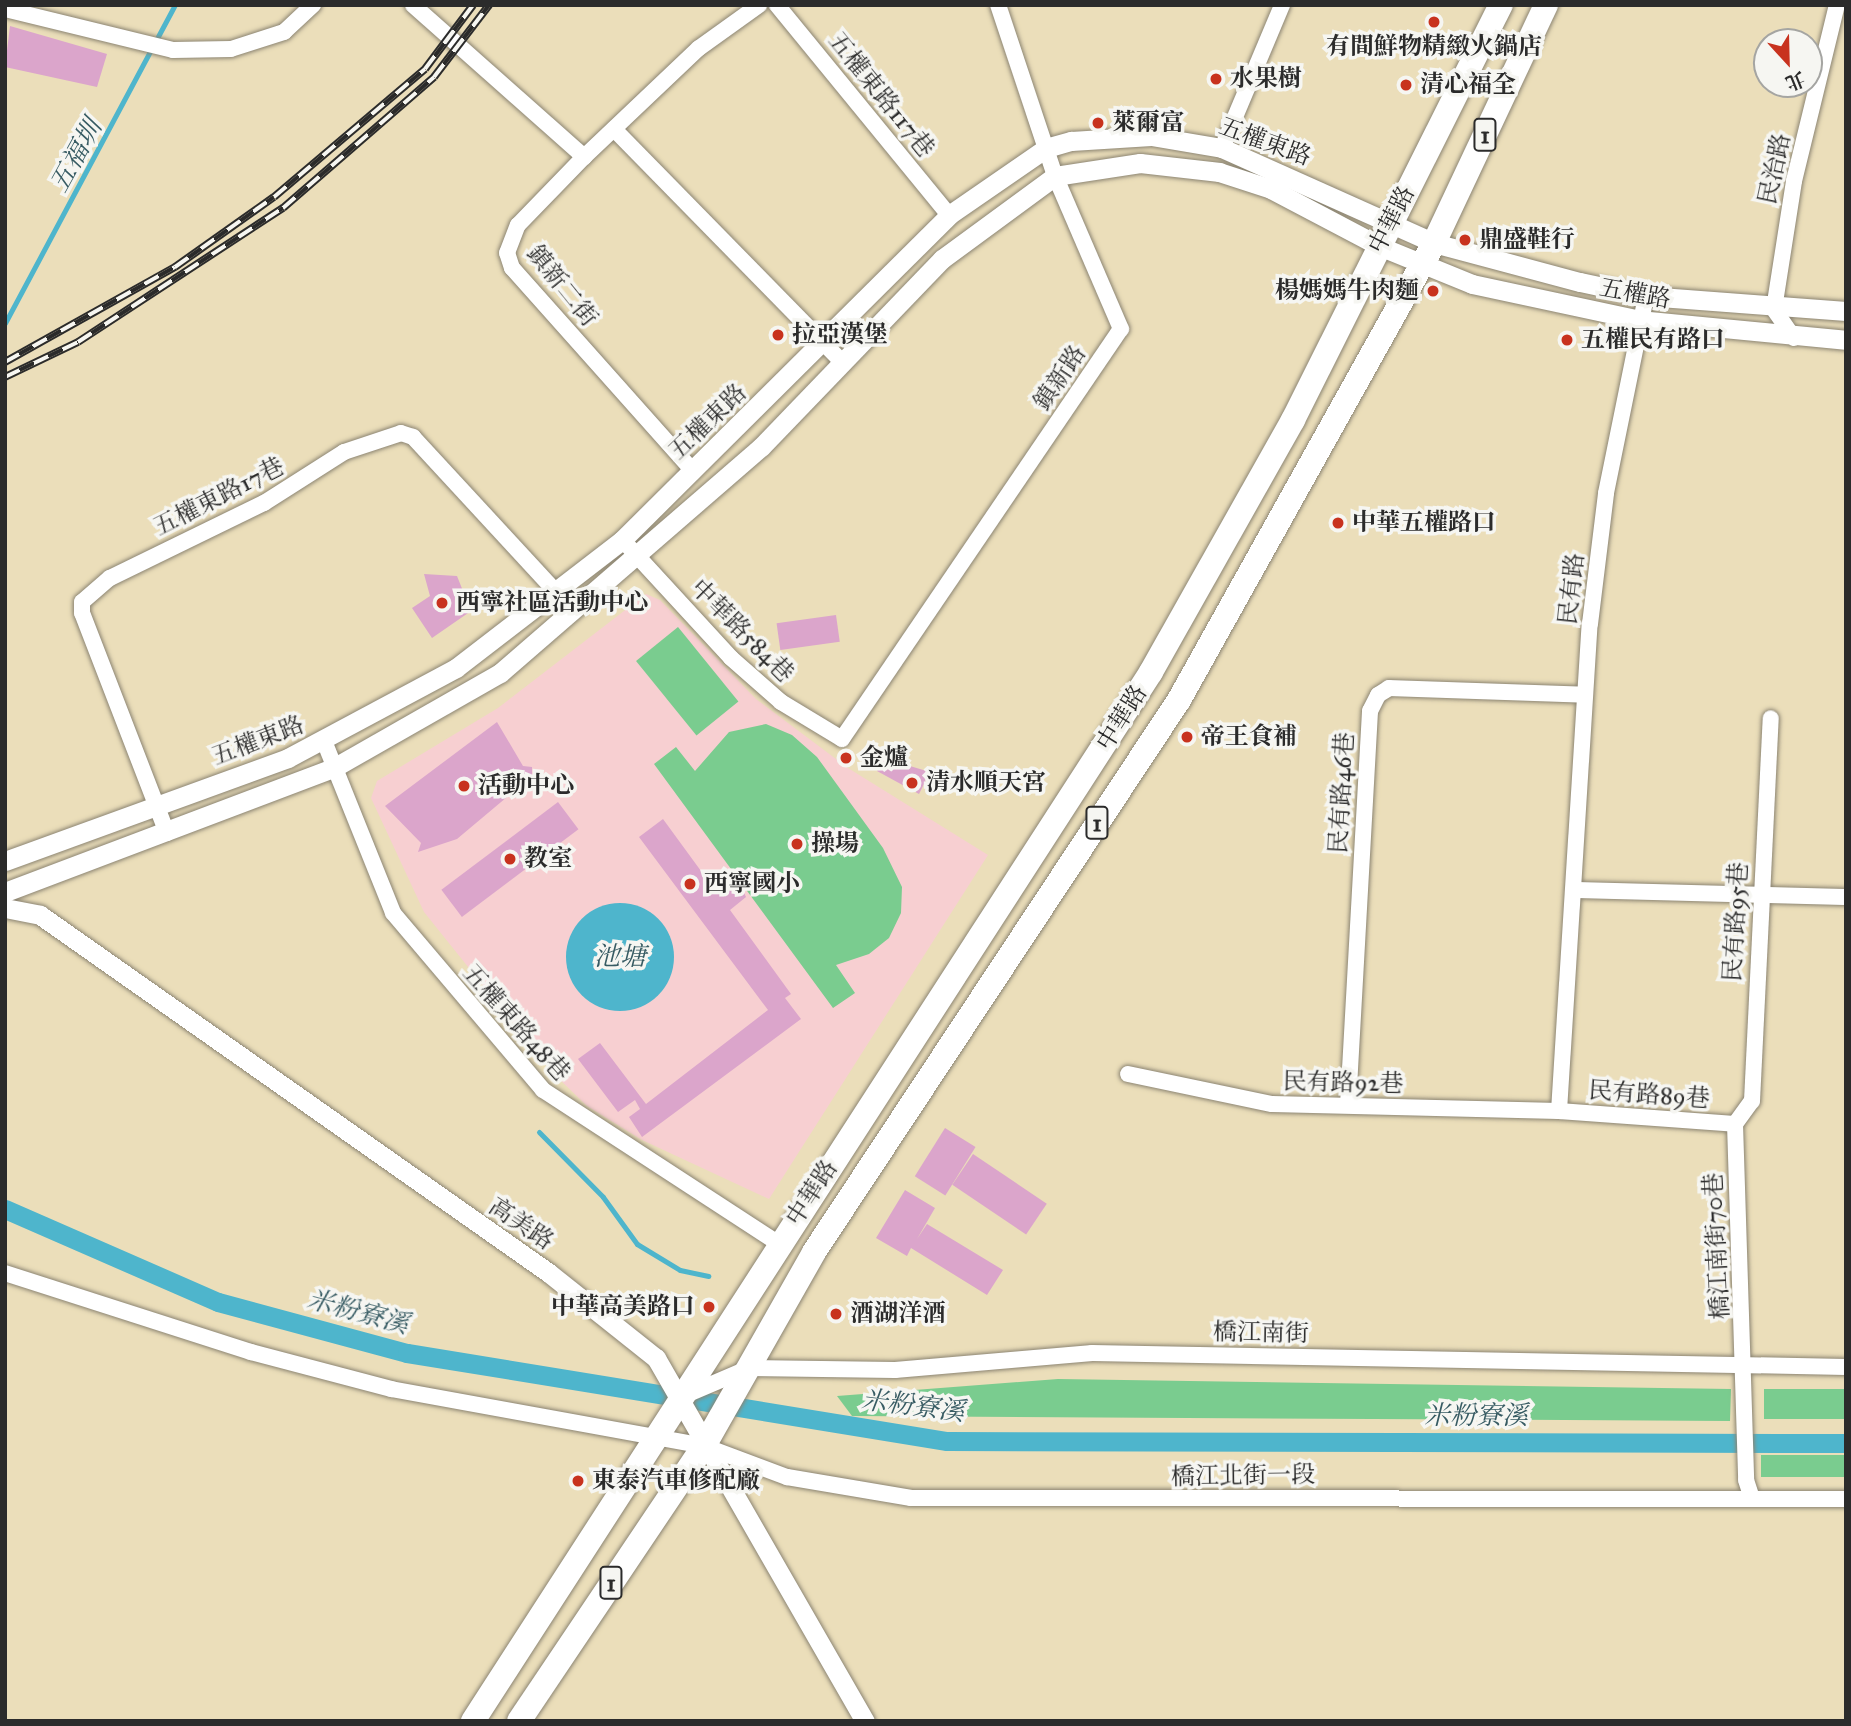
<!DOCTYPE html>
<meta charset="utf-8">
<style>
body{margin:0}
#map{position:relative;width:1851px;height:1726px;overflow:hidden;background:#ebdeba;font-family:"IM FELL Great Primer","Noto Serif TC",serif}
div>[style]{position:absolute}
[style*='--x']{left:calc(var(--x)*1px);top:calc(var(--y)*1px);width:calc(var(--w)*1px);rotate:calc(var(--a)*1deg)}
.built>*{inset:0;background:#f7cfd1}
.green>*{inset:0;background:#7acc8f;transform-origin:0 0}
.water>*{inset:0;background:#4eb5cc}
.round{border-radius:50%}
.stream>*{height:5px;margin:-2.5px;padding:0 2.5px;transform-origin:2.5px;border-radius:2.5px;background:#4eb5cc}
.canal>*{height:19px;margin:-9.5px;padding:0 9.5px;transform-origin:9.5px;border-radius:9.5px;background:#4eb5cc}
.building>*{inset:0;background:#dba5cb;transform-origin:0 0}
.roads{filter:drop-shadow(0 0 2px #8b8472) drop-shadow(0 0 2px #8b8472)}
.minor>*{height:16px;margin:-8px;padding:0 8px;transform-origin:8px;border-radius:8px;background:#fff}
.tertiary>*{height:19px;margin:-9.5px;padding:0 9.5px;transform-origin:9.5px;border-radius:9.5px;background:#fff}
.primary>*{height:24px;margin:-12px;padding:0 12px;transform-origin:12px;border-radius:12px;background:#fff}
.rail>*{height:8px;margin-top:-4px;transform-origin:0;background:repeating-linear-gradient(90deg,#f6f6f2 0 16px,#2b2b2b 0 32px);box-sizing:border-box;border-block:2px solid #2b2b2b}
.dots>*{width:19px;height:19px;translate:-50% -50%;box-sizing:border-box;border:4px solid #f6f6f2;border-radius:50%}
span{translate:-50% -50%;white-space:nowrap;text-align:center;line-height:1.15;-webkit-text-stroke:7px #f6f6f2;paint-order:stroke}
.shield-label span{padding:2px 5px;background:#f6f6f2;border:2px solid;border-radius:5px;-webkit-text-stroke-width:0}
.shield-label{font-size:23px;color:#2b2b2b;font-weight:700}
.poi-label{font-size:24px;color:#2b2b2b;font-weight:700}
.left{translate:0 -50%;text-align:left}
.right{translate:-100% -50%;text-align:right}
.street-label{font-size:24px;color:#2b2b2b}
.water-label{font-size:26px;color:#375b63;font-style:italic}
.frame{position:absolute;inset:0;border:7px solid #2b2b2b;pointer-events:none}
.north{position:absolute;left:1753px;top:28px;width:70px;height:70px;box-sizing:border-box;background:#f6f6f2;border:2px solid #a5a5a2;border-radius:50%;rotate:158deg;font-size:19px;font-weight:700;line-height:28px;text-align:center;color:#2b2b2b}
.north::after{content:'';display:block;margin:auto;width:24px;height:32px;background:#c8321e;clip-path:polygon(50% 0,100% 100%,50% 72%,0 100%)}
</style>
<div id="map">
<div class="built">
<i style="clip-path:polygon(646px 594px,660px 600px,756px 699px,848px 768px,988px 855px,769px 1199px,642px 1140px,587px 1106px,554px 1074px,424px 912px,371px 798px,377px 781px,498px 708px)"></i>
</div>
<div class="green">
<i style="left:678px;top:627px;width:96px;height:54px;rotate:51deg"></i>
<i style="clip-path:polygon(766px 724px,792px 735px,817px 757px,883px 848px,902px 887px,901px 913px,889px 938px,869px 954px,836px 965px,855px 993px,833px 1008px,654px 764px,676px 747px,695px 771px,729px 732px)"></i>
<i style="clip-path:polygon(1058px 1379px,1731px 1389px,1730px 1421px,852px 1416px,837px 1396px)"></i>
<i style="left:1846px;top:1389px;width:30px;height:82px;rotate:90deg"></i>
<i style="left:1761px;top:1455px;width:85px;height:22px"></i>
</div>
<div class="water">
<i class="round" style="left:566px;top:903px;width:108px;height:108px"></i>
</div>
<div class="stream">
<i style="--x:5;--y:323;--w:361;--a:-61.9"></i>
<i style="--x:539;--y:1132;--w:91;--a:45.4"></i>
<i style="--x:603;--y:1197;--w:58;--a:54.1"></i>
<i style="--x:637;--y:1244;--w:50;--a:31.2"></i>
<i style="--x:680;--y:1270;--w:29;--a:12"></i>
</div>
<div class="canal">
<i style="--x:5;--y:1209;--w:232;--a:23.6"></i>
<i style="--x:218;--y:1302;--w:196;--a:15.1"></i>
<i style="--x:407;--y:1353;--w:547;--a:9.26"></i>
<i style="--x:947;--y:1441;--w:899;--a:0.13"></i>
</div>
<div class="building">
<i style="clip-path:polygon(10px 26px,107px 54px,97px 87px,5px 67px)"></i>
<i style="clip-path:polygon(424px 574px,457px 576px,471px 611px,432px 638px,412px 608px,430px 596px)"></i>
<i style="left:836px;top:615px;width:27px;height:60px;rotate:82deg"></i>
<i style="clip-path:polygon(497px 722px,523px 766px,532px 767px,532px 776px,457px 839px,418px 852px,421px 843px,385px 806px)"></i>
<i style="clip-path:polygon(883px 758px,930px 772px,919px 794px,877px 771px)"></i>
<i style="left:558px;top:802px;width:34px;height:146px;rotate:53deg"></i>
<i style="clip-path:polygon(663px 819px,709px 882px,725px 871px,739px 882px,746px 897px,730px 910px,791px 994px,785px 998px,801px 1019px,642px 1137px,629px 1117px,640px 1109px,635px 1100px,618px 1112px,578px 1059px,600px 1043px,646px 1104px,768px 1010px,639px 837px)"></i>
<i style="left:945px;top:1128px;width:36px;height:57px;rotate:32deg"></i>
<i style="left:973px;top:1154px;width:89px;height:37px;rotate:34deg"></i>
<i style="clip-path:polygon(905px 1190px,935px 1208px,917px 1239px,927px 1224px,1003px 1270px,987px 1295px,911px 1248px,907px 1256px,876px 1238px)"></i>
</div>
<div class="roads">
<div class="minor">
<i style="--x:413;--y:5;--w:229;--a:41.6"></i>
<i style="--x:777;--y:5;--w:271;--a:50.7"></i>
<i style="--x:5;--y:9;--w:173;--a:13.7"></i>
<i style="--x:173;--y:50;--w:58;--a:-1"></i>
<i style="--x:231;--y:49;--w:56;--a:-17.8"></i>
<i style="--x:284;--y:32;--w:40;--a:-43"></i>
<i style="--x:614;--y:129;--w:326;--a:45.6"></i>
<i style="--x:1222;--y:148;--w:155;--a:-67.2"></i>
<i style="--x:1794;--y:338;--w:35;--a:-125"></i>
<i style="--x:1774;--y:309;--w:130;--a:-81.1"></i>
<i style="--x:1794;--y:181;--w:181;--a:-76.3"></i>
<i style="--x:693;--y:471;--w:272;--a:-131.7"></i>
<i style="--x:512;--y:268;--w:16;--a:-108"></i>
<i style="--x:507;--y:253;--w:30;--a:-69"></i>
<i style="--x:518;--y:225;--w:95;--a:-45.9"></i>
<i style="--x:584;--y:157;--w:158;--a:-43.5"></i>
<i style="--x:699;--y:48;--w:74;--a:-35.6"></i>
<i style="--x:629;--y:547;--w:151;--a:47.4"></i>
<i style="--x:731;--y:658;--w:67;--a:41.3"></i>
<i style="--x:781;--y:702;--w:71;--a:31.2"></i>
<i style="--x:842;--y:739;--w:496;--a:-55.8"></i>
<i style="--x:1121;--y:329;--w:167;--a:-113.3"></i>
<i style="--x:1055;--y:176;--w:180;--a:-108.4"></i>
<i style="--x:324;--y:741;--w:185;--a:68.1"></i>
<i style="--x:393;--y:913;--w:232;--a:49.7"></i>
<i style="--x:543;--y:1090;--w:282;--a:33.1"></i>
<i style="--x:167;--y:833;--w:236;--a:-111.1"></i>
<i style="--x:82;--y:613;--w:11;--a:-90"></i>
<i style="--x:82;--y:602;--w:37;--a:-41"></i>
<i style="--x:110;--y:578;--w:171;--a:-26"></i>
<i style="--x:264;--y:503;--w:95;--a:-32.5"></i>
<i style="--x:344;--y:452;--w:60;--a:-18.4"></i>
<i style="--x:401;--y:433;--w:13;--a:18"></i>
<i style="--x:413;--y:437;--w:212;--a:47.3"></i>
<i style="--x:1575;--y:890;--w:271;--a:1.5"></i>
<i style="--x:1128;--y:1074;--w:147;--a:11.8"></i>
<i style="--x:1272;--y:1104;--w:287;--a:1.4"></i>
<i style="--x:1559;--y:1111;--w:176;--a:4.2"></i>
<i style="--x:1348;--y:1105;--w:395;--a:-86.8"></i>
<i style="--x:1370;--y:711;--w:18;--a:-63"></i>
<i style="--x:1378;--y:695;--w:13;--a:-32"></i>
<i style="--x:1389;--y:688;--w:196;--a:2"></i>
<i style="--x:1559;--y:1111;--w:488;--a:-86.4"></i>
<i style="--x:1590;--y:624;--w:132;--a:-83"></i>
<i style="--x:1606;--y:493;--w:201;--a:-78.5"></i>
<i style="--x:1735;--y:1124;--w:29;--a:-54"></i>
<i style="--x:1752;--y:1101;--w:383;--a:-87.2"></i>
<i style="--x:1735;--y:1124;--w:356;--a:88.2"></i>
<i style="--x:1746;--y:1480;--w:20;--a:72"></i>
<i style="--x:5;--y:1273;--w:258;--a:17.8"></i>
<i style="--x:251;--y:1352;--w:145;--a:14.8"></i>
<i style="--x:391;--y:1389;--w:318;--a:10.3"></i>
<i style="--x:704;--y:1446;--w:89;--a:20.5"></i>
<i style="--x:787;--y:1477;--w:126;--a:9.6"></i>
<i style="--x:911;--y:1498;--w:935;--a:0.06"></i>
<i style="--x:686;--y:1395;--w:69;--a:-23.2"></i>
<i style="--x:749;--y:1368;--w:146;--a:0.8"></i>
<i style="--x:895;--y:1370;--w:198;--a:-4.9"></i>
<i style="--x:1092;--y:1353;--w:754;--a:1.06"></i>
</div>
<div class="tertiary">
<i style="--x:5;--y:861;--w:301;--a:-20"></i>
<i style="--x:288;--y:758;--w:191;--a:-28.2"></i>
<i style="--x:456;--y:668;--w:210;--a:-37.6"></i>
<i style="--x:622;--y:540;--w:461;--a:-44.8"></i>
<i style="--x:949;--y:215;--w:118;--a:-34.6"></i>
<i style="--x:1046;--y:148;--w:26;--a:-16"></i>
<i style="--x:1071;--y:141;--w:80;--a:-3.6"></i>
<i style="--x:1151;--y:136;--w:72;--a:9.6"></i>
<i style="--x:1222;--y:148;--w:232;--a:24.1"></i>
<i style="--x:1434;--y:243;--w:151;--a:15"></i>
<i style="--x:1580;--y:282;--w:67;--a:12"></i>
<i style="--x:1646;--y:296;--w:201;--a:4.3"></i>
<i style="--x:5;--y:892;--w:353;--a:-20.7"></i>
<i style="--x:335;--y:767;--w:190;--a:-29.7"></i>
<i style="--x:500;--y:673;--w:345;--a:-40.9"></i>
<i style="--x:761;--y:447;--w:261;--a:-46.1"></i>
<i style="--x:942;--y:259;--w:140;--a:-36.3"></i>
<i style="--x:1055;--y:176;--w:86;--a:-8.7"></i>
<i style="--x:1140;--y:163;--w:80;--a:6.5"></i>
<i style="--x:1219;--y:172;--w:55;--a:18.1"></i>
<i style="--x:1271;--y:189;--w:122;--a:27.8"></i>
<i style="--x:1379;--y:246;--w:100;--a:22.2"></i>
<i style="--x:1472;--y:284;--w:172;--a:12.1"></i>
<i style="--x:1640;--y:320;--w:207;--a:5.5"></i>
<i style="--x:5;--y:908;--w:36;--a:11"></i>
<i style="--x:40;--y:915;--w:622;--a:35.12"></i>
<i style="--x:549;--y:1273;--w:137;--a:38.5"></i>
<i style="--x:656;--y:1358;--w:419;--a:60.1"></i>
</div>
<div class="primary">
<i style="--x:473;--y:1721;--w:1249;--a:-57.12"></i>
<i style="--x:1151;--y:672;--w:289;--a:-60.6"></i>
<i style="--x:1293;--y:420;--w:464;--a:-63.4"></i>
<i style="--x:519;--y:1721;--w:331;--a:-56.1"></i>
<i style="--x:704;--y:1446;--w:223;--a:-60.4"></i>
<i style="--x:814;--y:1252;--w:662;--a:-56.53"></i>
<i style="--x:1179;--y:700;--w:523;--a:-60.84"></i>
<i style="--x:1434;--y:243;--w:263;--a:-64.8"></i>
</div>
</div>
<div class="rail">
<i style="--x:5;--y:362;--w:195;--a:-29.2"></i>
<i style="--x:175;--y:267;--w:121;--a:-35.3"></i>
<i style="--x:274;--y:197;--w:198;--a:-40.3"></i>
<i style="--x:425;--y:69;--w:80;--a:-53.1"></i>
<i style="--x:5;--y:377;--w:81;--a:-25.6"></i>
<i style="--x:78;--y:342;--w:245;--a:-33.2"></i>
<i style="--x:283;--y:208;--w:200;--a:-40.9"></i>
<i style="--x:434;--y:77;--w:91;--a:-52.6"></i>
</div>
<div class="dots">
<i style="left:1434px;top:22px;background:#c8321e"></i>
<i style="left:1216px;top:79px;background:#c8321e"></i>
<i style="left:1406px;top:85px;background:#c8321e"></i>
<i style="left:1098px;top:123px;background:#c8321e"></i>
<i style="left:1465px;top:240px;background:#c8321e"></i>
<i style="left:1433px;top:291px;background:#c8321e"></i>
<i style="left:778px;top:335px;background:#c8321e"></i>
<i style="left:1567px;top:340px;background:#c8321e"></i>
<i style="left:1338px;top:523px;background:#c8321e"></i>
<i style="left:442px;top:603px;background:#c8321e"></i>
<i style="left:1187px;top:737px;background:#c8321e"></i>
<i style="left:846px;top:758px;background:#c8321e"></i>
<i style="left:912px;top:783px;background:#c8321e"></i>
<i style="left:464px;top:786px;background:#c8321e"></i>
<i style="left:797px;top:844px;background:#c8321e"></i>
<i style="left:510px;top:859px;background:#c8321e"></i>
<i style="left:690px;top:884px;background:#c8321e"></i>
<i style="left:709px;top:1307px;background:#c8321e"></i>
<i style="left:836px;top:1314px;background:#c8321e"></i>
<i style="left:578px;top:1481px;background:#c8321e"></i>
</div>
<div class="shield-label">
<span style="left:1485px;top:135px">1</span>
<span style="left:1097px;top:823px">1</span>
<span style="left:611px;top:1583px">1</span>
</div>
<div class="poi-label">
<span style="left:1434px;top:47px">有間鮮物精緻火鍋店</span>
<span class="left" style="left:1230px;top:79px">水果樹</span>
<span class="left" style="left:1420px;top:85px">清心福全</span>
<span class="left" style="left:1112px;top:123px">萊爾富</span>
<span class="left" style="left:1479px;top:240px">鼎盛鞋行</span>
<span class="right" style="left:1419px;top:291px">楊媽媽牛肉麵</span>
<span class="left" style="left:792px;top:335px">拉亞漢堡</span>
<span class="left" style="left:1581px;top:340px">五權民有路口</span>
<span class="left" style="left:1352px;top:523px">中華五權路口</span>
<span class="left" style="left:456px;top:603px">西寧社區活動中心</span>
<span class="left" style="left:1201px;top:737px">帝王食補</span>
<span class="left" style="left:860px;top:758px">金爐</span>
<span class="left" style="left:926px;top:783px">清水順天宮</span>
<span class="left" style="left:478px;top:786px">活動中心</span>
<span class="left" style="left:811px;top:844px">操場</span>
<span class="left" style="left:524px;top:859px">教室</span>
<span class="left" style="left:704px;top:884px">西寧國小</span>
<span class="right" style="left:695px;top:1307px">中華高美路口</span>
<span class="left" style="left:850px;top:1314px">酒湖洋酒</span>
<span class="left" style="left:592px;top:1481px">東泰汽車修配廠</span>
</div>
<div class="street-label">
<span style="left:881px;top:95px;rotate:51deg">五權東路117巷</span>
<span style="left:1265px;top:142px;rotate:20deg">五權東路</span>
<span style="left:1775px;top:169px;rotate:-78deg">民治路</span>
<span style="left:1392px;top:220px;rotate:-63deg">中華路</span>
<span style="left:562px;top:286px;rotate:51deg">鎮新二街</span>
<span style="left:1635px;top:294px;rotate:10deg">五權路</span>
<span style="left:1060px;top:378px;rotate:-56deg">鎮新路</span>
<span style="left:708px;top:422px;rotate:-44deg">五權東路</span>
<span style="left:219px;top:497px;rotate:-27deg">五權東路17巷</span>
<span style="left:1572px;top:589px;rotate:-84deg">民有路</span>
<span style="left:742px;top:631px;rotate:45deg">中華路584巷</span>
<span style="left:1122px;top:718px;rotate:-58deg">中華路</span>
<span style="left:258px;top:741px;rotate:-21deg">五權東路</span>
<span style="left:1342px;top:793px;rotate:-87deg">民有路46巷</span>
<span style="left:1736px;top:922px;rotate:-87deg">民有路95巷</span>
<span style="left:516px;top:1023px;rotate:48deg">五權東路48巷</span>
<span style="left:1343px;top:1083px;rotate:1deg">民有路92巷</span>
<span style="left:1649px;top:1095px;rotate:4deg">民有路89巷</span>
<span style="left:812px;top:1193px;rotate:-57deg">中華路</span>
<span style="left:521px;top:1224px;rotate:34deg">高美路</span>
<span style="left:1717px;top:1246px;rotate:-93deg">橋江南街70巷</span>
<span style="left:1261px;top:1333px;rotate:1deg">橋江南街</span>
<span style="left:1243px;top:1476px;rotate:-1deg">橋江北街一段</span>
</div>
<div class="water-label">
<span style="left:76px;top:156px;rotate:-61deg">五福圳</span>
<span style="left:620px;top:957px">池塘</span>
<span style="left:358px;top:1312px;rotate:15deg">米粉寮溪</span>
<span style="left:913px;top:1406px;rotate:7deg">米粉寮溪</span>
<span style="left:1476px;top:1416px">米粉寮溪</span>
</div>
<div class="frame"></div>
<div class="north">北</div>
</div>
